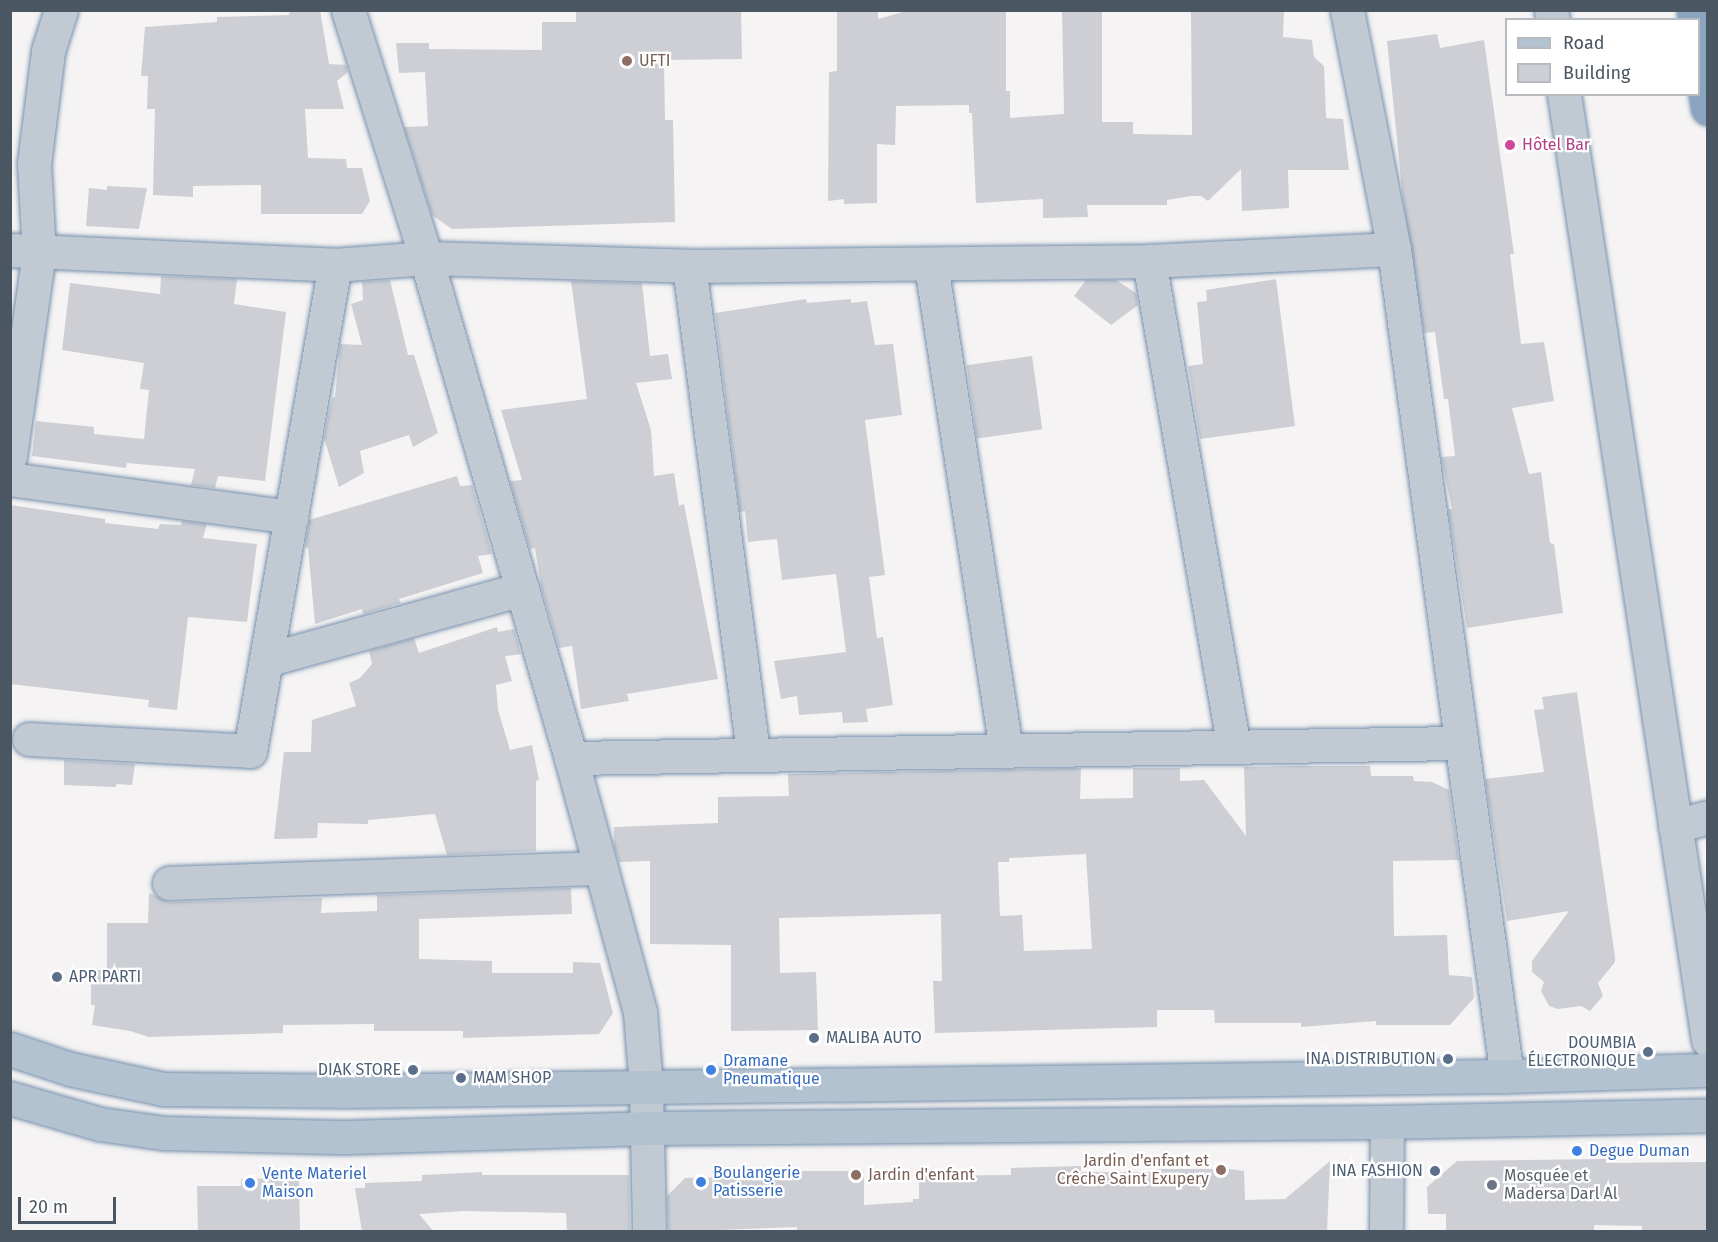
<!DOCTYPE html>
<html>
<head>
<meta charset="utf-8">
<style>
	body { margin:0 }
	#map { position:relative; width:1718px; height:1242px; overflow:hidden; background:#f5f3f3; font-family:"Fira Sans",sans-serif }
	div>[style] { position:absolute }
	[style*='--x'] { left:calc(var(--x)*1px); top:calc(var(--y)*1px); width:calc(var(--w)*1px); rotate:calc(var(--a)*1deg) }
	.building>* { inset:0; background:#cdcfd5; transform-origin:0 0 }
	.roads { filter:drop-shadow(0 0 2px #7690ad) drop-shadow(0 0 2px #7690ad) }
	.minor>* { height:33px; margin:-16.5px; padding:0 16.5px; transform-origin:16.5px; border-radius:16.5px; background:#c1cad2 }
	.major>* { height:33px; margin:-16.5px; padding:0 16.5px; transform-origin:16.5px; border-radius:16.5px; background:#b3c2d1 }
	.highway>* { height:33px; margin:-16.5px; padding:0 16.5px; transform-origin:16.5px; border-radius:16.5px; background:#8ba5c1 }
	.dots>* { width:16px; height:16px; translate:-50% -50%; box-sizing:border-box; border:3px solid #fff; border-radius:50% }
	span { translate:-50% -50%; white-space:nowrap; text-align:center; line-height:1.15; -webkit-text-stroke:4.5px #fff; paint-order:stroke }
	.education-label { font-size:16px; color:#785e54 }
	.left { translate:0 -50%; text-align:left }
	.right { translate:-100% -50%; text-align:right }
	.hotel-label { font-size:16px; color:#b23c85 }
	.service-label { font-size:16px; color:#4e5e75 }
	.shop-label { font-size:16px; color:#366cbe }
	.worship-label { font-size:16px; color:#5b616d }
	.frame { position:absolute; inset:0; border:12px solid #4a5661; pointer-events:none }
	.legend { position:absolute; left:1505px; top:18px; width:195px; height:78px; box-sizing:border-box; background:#fff; border:2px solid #b7bbc0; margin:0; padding:8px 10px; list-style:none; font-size:18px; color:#4a5661 }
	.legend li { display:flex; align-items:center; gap:12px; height:30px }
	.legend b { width:30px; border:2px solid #b7bbc0 }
	.scale { position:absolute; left:18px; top:1197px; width:98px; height:27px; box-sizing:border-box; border:3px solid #4a5661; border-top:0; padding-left:8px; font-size:18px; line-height:21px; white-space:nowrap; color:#4a5661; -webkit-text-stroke:4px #fff; paint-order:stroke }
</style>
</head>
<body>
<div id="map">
	<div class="building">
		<i style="clip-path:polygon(290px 10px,320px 10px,329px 64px,346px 65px,348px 72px,337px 81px,344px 109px,305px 109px,308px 158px,346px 159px,347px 168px,362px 168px,370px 201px,362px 214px,261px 214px,261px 185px,193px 186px,193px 197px,153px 195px,155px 109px,147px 109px,148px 76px,141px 76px,145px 27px,217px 22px,217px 17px,289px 15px)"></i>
		<i style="clip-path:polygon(576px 10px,741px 10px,742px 59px,664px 60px,665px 120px,673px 120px,675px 222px,452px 229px,432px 215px,404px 127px,428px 126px,425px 72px,399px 73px,396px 43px,429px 43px,429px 49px,542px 50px,542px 22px,576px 22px)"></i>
		<i style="clip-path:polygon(837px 10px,878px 10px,878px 19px,910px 10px,1006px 10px,1006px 91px,1010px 91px,1010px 118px,1064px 114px,1062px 10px,1102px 10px,1102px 122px,1133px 122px,1133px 134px,1192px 135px,1191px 10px,1284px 10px,1283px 37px,1312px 40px,1314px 57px,1324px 66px,1326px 118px,1343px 119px,1349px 170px,1288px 170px,1289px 208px,1242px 211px,1241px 169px,1208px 201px,1201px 196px,1191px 196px,1167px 200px,1167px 205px,1087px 205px,1088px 217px,1043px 218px,1043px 199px,976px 203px,972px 113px,969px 113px,969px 105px,896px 106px,895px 145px,877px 144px,877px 203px,844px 204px,844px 199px,828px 201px,829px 72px,837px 71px)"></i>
		<i style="clip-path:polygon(1437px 34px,1440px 48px,1484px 40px,1514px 254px,1510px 254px,1521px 344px,1544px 342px,1554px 401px,1512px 408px,1529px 474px,1541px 472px,1550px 543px,1554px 544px,1563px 613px,1467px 628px,1448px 509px,1452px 509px,1441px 457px,1455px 456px,1448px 399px,1444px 399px,1435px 332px,1424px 333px,1403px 199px,1387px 41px)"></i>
		<i style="clip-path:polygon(107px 186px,147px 188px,139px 229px,86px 226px,89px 188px,107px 190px)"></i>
		<i style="clip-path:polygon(161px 276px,237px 279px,234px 304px,286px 312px,265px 481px,218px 476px,215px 488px,191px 485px,195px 469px,127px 463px,126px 468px,32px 456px,36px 421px,94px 427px,94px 434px,144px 439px,149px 390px,140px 389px,144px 363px,62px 350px,70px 283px,160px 294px)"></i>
		<i style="clip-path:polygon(1276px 279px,1295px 426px,1200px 439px,1188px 366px,1203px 364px,1197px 302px,1207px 301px,1206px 290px)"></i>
		<i style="clip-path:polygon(390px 280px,408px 355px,414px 355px,438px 433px,413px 447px,409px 435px,360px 451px,364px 473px,339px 487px,324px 438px,332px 398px,335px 397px,340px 344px,362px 345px,351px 304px,363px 300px,362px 282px)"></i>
		<i style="clip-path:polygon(1086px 280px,1116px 280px,1136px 293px,1138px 305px,1111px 325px,1074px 296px)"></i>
		<i style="clip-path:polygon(571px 281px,642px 283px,650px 356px,668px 354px,672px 379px,636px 383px,651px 430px,654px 476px,674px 473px,679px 506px,684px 504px,718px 679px,627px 694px,629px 701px,581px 709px,572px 646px,559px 648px,541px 586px,535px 548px,530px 549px,510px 481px,522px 480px,501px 410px,587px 399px)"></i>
		<i style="clip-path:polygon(806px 299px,807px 303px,851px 299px,851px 303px,867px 301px,875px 345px,893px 344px,902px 415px,865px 420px,885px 575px,869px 577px,877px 638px,883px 637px,893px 705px,866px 709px,868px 722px,843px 723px,842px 712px,799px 715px,797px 696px,781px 699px,774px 661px,846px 652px,836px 574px,782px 580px,777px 539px,748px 542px,745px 511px,740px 512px,715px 313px)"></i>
		<i style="left:1032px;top:356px;width:74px;height:66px;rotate:82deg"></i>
		<i style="clip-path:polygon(457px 476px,460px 486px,472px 485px,492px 554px,478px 556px,483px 573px,399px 599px,401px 603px,363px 614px,362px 609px,315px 624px,308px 547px,305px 548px,309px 520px)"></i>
		<i style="clip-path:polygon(10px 505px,105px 519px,105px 523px,158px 529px,160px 524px,181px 525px,182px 521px,207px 524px,203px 538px,257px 544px,247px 622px,188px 617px,177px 710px,148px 707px,149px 700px,10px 684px)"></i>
		<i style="clip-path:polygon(497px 627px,498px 632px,514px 629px,521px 654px,505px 656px,512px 681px,496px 685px,498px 710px,510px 750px,532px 745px,539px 780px,536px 781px,536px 851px,447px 855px,435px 814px,368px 820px,368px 824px,318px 823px,317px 838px,274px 839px,284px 752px,311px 752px,312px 720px,356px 706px,349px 683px,360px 678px,372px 664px,369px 651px,414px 638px,419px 653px)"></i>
		<i style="clip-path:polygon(1577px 692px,1615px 957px,1615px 962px,1598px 983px,1603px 996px,1590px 1011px,1581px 1006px,1558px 1009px,1549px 1006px,1541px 991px,1544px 982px,1532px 972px,1532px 961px,1569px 911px,1507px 921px,1485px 779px,1544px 772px,1534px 710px,1544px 709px,1542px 697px)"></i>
		<i style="clip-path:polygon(64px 760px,135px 764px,132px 785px,117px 784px,115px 787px,64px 785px)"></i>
		<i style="clip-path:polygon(evenodd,1298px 766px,1370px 766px,1371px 776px,1413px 776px,1414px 781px,1432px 782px,1449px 790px,1459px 860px,1393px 861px,1394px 936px,1447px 935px,1449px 975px,1472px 977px,1474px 998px,1450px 1025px,1376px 1025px,1376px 1021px,1301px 1027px,1301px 1023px,1215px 1023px,1214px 1010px,1157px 1010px,1157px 1027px,935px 1033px,933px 981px,942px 981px,941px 914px,779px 918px,780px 973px,816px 972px,818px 1030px,731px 1031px,731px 945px,650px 944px,650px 861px,619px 862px,614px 846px,614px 827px,718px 823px,718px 797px,789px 796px,788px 774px,1081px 768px,1080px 799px,1133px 798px,1133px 768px,1180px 768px,1180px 781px,1204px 780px,1246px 836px,1244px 767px,1298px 766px,1086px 854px,1092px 949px,1024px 951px,1022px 915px,1000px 916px,998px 862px,1009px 862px,1009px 858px,1086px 854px)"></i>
		<i style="clip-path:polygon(571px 888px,572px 914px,419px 919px,419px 959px,492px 961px,492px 973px,573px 973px,573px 962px,600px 963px,613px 1013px,599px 1034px,463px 1038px,463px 1031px,374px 1031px,374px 1024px,283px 1025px,283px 1033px,149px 1037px,130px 1031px,92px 1025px,95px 1005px,91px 1005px,91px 970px,107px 970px,107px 923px,148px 923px,149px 893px,170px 902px,322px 898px,321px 913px,377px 911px,377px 895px)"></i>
		<i style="clip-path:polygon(1606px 1159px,1606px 1163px,1707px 1162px,1707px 1232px,1642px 1232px,1642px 1226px,1594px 1225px,1594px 1232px,1446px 1232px,1446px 1214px,1428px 1214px,1427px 1187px,1457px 1161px)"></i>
		<i style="clip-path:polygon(1330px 1161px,1327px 1232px,797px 1232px,797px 1227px,668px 1232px,667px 1196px,685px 1178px,790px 1176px,790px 1171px,864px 1171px,864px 1205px,913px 1202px,913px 1199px,919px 1199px,919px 1176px,1011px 1175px,1011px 1168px,1081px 1166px,1081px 1172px,1157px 1172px,1157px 1169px,1230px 1169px,1244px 1171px,1245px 1200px,1285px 1199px)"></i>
		<i style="clip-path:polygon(482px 1172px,482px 1175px,629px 1175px,630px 1232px,567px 1232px,566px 1213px,464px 1211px,419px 1214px,434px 1232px,362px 1232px,355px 1188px,365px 1188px,365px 1183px,422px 1181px,422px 1175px)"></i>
		<i style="clip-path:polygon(299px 1178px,300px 1232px,198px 1232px,197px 1186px,241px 1186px,241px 1179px)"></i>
	</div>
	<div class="roads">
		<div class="minor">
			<i style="--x:348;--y:10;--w:260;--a:72.5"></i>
			<i style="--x:426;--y:258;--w:521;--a:73.83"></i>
			<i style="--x:571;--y:758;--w:263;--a:74.8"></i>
			<i style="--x:640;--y:1012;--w:75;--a:85.4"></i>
			<i style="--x:646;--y:1087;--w:145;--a:88.8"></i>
			<i style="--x:1347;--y:10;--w:244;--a:78.9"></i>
			<i style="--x:1394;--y:249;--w:835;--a:82.22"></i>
			<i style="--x:1551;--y:10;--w:10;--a:79"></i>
			<i style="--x:1564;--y:94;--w:957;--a:81.34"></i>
			<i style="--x:10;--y:250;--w:325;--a:2.6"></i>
			<i style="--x:335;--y:265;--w:91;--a:-4.4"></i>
			<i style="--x:426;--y:258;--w:263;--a:1.7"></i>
			<i style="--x:689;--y:266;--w:460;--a:-0.6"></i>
			<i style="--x:1149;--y:261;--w:245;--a:-2.8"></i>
			<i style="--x:1149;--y:261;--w:493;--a:80.1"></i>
			<i style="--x:931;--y:265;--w:492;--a:81.2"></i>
			<i style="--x:689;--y:266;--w:492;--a:82.5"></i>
			<i style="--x:10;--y:456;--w:205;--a:-81.9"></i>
			<i style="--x:39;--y:253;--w:89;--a:-93.2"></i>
			<i style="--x:34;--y:164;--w:114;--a:-82.9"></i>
			<i style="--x:48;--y:51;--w:43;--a:-72.4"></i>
			<i style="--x:10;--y:479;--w:284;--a:7.7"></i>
			<i style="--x:266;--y:660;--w:266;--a:-15.5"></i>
			<i style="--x:29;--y:739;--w:221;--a:3.1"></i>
			<i style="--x:250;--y:751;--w:493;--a:-80.1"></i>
			<i style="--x:571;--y:758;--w:890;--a:-0.97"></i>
			<i style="--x:1675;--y:826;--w:34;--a:-15"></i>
			<i style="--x:169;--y:883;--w:431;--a:-2"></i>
			<i style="--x:1386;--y:1232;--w:110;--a:-89.5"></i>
		</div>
		<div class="major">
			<i style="--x:10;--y:1049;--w:63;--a:18.4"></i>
			<i style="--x:70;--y:1069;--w:95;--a:12.1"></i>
			<i style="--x:163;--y:1089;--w:178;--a:0.6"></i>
			<i style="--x:341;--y:1091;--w:1166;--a:-0.74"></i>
			<i style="--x:1507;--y:1076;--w:201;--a:-1.7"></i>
			<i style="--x:10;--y:1098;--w:94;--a:16.1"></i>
			<i style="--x:100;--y:1124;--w:65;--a:8"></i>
			<i style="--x:164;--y:1133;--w:183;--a:1.3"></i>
			<i style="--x:347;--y:1137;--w:299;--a:-1.7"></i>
			<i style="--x:646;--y:1128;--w:741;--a:-0.46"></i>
			<i style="--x:1387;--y:1122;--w:321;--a:-1.2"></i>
		</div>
		<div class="highway">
			<i style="--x:1694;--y:10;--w:10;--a:84"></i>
			<i style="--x:1698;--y:45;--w:64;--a:81"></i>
		</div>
	</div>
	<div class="dots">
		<i style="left:627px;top:61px;background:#8d6e63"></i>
		<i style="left:1510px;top:145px;background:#d1479c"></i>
		<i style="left:57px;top:977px;background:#5c6f8a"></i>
		<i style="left:814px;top:1038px;background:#5c6f8a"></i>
		<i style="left:1648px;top:1052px;background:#5c6f8a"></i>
		<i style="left:1448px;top:1059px;background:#5c6f8a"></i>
		<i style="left:413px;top:1070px;background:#5c6f8a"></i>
		<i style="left:711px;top:1070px;background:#3f7fe0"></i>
		<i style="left:461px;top:1078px;background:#5c6f8a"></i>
		<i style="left:1577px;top:1151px;background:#3f7fe0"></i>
		<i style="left:1221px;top:1170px;background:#8d6e63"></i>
		<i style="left:1435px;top:1171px;background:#5c6f8a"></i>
		<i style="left:856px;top:1175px;background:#8d6e63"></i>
		<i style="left:701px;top:1182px;background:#3f7fe0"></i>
		<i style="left:250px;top:1183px;background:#3f7fe0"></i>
		<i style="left:1492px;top:1185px;background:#6b7280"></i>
	</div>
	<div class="education-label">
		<span class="left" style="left:639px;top:61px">UFTI</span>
		<span class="right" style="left:1209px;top:1170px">Jardin d'enfant et<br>Crêche Saint Exupery</span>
		<span class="left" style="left:868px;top:1175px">Jardin d'enfant</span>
	</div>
	<div class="hotel-label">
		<span class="left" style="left:1522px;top:145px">Hôtel Bar</span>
	</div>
	<div class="service-label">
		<span class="left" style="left:69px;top:977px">APR PARTI</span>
		<span class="left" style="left:826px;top:1038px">MALIBA AUTO</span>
		<span class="right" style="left:1636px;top:1052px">DOUMBIA<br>ÉLECTRONIQUE</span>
		<span class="right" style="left:1436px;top:1059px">INA DISTRIBUTION</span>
		<span class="right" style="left:401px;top:1070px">DIAK STORE</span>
		<span class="left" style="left:473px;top:1078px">MAM SHOP</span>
		<span class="right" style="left:1423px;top:1171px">INA FASHION</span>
	</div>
	<div class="shop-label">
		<span class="left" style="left:723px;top:1070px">Dramane<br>Pneumatique</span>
		<span class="left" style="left:1589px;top:1151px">Degue Duman</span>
		<span class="left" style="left:713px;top:1182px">Boulangerie<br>Patisserie</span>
		<span class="left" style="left:262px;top:1183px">Vente Materiel<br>Maison</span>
	</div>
	<div class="worship-label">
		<span class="left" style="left:1504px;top:1185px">Mosquée et<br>Madersa Darl Al</span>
	</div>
	<div class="frame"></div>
	<ul class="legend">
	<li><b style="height:8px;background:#b3c2d1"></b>Road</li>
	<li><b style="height:16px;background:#cdcfd5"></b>Building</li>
	</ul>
	<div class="scale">20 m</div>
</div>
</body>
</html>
